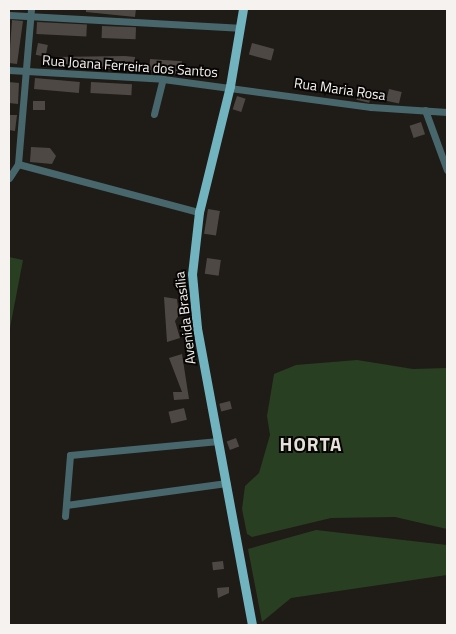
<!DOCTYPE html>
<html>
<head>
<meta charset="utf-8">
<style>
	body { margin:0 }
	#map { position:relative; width:456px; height:634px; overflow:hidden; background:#1f1b17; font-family:"Titillium Web",sans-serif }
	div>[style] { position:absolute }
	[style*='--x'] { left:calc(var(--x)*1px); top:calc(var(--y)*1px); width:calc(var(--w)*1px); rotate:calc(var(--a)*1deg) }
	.green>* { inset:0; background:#293f22 }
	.building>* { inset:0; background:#4e4845; transform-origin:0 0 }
	.minor>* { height:7px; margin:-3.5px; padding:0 3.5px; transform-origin:3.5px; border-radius:3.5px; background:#48676d }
	.major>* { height:9px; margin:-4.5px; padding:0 4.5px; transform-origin:4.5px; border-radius:4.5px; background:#72b3c0 }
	span { translate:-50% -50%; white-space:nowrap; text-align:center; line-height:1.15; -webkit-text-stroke:4px #080605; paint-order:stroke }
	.street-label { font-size:14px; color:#f5f2f0 }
	.district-label { font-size:19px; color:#e6e0db; font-weight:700; letter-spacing:1px }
	.frame { position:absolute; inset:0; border:10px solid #f5f2f0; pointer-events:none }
</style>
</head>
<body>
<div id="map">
	<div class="green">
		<i style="clip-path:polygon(9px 257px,23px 260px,10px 328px,9px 328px)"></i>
		<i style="clip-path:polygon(357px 360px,413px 369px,447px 368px,447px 529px,395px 517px,331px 518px,252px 537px,247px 534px,242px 509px,245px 486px,259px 473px,270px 435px,267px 416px,274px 374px,296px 365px)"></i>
		<i style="clip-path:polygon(316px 530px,447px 545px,447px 575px,291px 598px,262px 622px,248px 549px)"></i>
	</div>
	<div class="building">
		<i style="clip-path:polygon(86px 9px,136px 9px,135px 17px,86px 12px)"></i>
		<i style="clip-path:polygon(12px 20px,23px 21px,17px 64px,9px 63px)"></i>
		<i style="left:37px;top:22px;width:50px;height:12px;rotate:3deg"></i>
		<i style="left:102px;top:26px;width:34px;height:12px;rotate:2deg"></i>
		<i style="left:38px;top:43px;width:10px;height:12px;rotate:11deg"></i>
		<i style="left:252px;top:43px;width:23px;height:12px;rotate:15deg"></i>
		<i style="clip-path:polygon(125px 56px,135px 57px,134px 70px,53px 67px,54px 57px)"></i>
		<i style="left:150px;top:59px;width:32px;height:13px;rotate:4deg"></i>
		<i style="left:35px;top:78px;width:45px;height:11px;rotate:5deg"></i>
		<i style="clip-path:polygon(9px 82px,19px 83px,18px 104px,9px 103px)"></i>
		<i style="left:91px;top:82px;width:41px;height:11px;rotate:3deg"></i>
		<i style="left:359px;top:89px;width:13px;height:11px;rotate:13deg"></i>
		<i style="left:389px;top:89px;width:13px;height:12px;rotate:13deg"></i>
		<i style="left:237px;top:96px;width:9px;height:14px;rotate:18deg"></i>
		<i style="left:33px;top:101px;width:12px;height:9px"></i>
		<i style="clip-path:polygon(9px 115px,17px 115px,15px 131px,9px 130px)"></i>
		<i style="left:421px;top:122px;width:13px;height:12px;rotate:72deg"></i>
		<i style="clip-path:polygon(31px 147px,50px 148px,56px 156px,52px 164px,30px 162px)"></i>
		<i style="left:208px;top:209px;width:12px;height:25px;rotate:9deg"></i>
		<i style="left:207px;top:258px;width:14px;height:16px;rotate:8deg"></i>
		<i style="clip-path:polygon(164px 297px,177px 299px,179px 315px,175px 321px,180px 338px,167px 342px)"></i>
		<i style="clip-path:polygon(182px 354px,189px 399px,174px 400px,173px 392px,182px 392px,169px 358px)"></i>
		<i style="left:230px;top:401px;width:8px;height:11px;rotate:76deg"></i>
		<i style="left:184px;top:408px;width:12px;height:16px;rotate:76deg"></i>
		<i style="left:236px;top:438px;width:9px;height:10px;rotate:69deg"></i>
		<i style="left:223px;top:561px;width:8px;height:11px;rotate:83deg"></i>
		<i style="clip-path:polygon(229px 587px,229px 593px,218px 598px,217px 588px)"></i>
	</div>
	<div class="minor">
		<i style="--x:9;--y:15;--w:230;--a:3.2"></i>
		<i style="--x:9;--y:70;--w:154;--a:3.3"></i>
		<i style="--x:163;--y:79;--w:210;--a:7.7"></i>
		<i style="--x:371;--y:107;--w:76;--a:3.8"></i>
		<i style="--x:425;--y:110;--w:64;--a:69.9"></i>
		<i style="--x:154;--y:114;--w:36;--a:-76"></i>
		<i style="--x:18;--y:164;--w:187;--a:14.9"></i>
		<i style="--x:9;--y:178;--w:17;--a:-57"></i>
		<i style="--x:18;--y:164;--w:156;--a:-85.2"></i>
		<i style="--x:66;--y:505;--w:162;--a:-7.8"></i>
		<i style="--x:65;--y:516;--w:61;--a:-85.3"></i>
		<i style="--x:70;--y:455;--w:149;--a:-5.4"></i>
	</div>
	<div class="major">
		<i style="--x:243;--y:9;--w:78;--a:99.6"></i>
		<i style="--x:230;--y:86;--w:130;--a:103.8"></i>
		<i style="--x:199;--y:212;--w:62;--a:96.4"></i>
		<i style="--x:192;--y:274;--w:54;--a:84.7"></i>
		<i style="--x:197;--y:328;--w:302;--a:79.5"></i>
	</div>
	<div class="street-label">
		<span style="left:130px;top:66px;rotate:4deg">Rua Joana Ferreira dos Santos</span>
		<span style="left:340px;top:89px;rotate:8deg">Rua Maria Rosa</span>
		<span style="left:185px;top:318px;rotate:-97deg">Avenida Brasília</span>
	</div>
	<div class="district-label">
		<span style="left:311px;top:444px">HORTA</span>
	</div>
	<div class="frame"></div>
</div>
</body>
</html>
